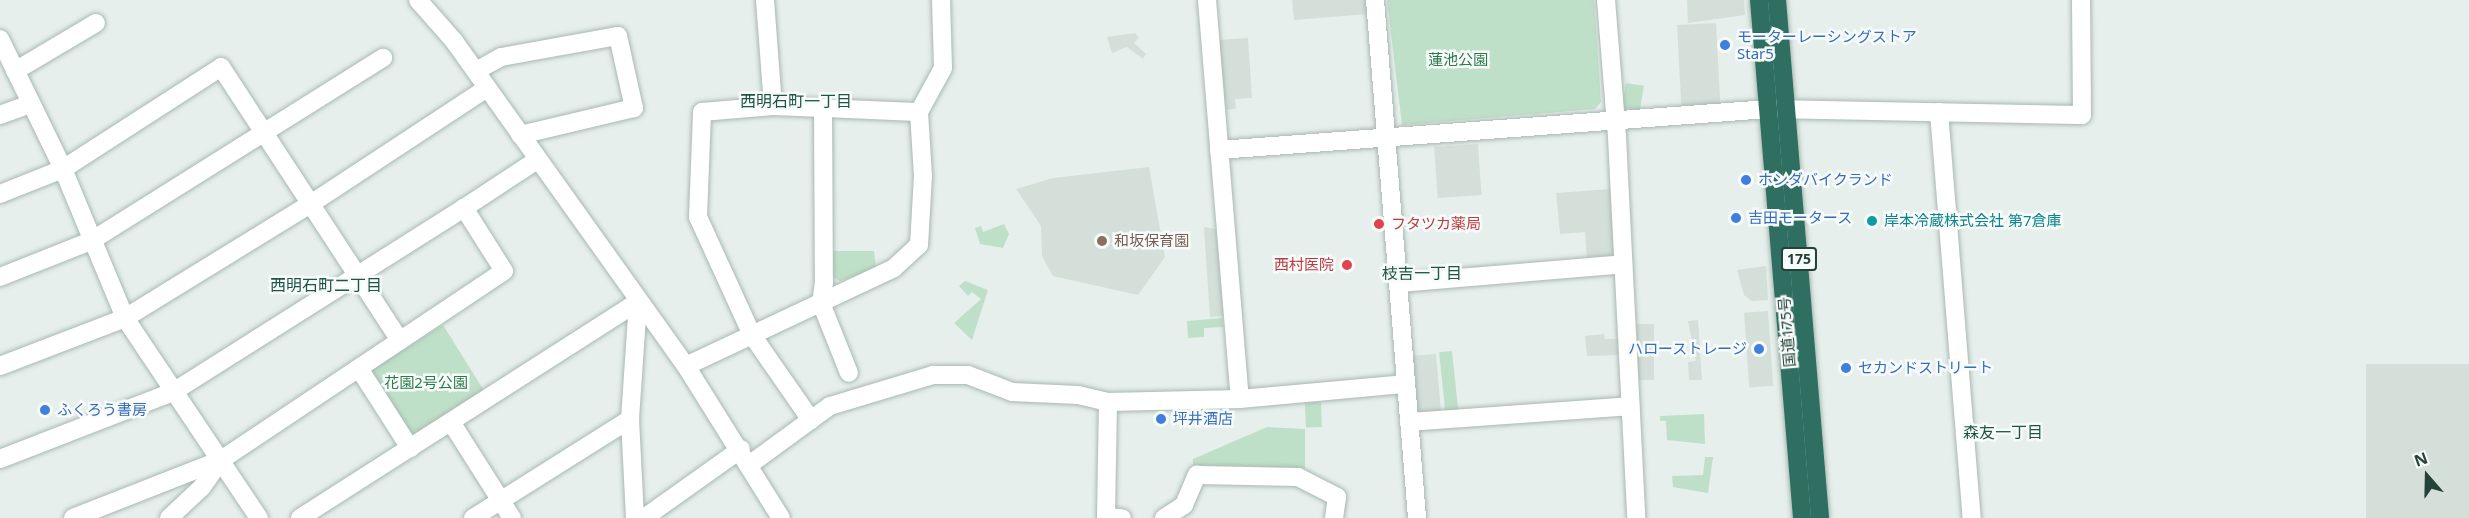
<!DOCTYPE html>
<html>
<head>
<meta charset="utf-8">
<style>
	body { margin:0 }
	#map { position:relative; width:2469px; height:518px; overflow:hidden; background:#e6efeb; font-family:"Noto Sans","Noto Sans JP",sans-serif }
	div>[style] { position:absolute }
	[style*='--x'] { left:calc(var(--x)*1px); top:calc(var(--y)*1px); width:calc(var(--w)*1px); rotate:calc(var(--a)*1deg) }
	.built>* { inset:0; background:#d4dfda; transform-origin:0 0 }
	.green>* { inset:0; background:#bfe0c8; transform-origin:0 0 }
	.roads { filter:drop-shadow(0 0 2px #a8b8b2) drop-shadow(0 0 2px #a8b8b2) }
	.minor>* { height:18px; margin:-9px; padding:0 9px; transform-origin:9px; border-radius:9px; background:#fff }
	.highway>* { height:18px; margin:-9px; padding:0 9px; transform-origin:9px; border-radius:9px; background:#2f6f62 }
	.dots>* { width:16px; height:16px; translate:-50% -50%; box-sizing:border-box; border:3px solid #f7fbf9; border-radius:50% }
	span { translate:-50% -50%; white-space:nowrap; text-align:center; line-height:1.15; -webkit-text-stroke:5px #f7fbf9; paint-order:stroke }
	.shield-label span { padding:2px 4px; background:#f7fbf9; border:2px solid; border-radius:4px; -webkit-text-stroke-width:0 }
	.shield-label { font-size:14px; color:#24423a; font-weight:700 }
	.shop-label { font-size:15px; color:#366cbe }
	.left { translate:0 -50%; text-align:left }
	.right { translate:-100% -50%; text-align:right }
	.park-label { font-size:15px; color:#2d7a4b }
	.culture-label { font-size:15px; color:#0d838f }
	.health-label { font-size:15px; color:#be3a42 }
	.education-label { font-size:15px; color:#785e54 }
	.street-label { font-size:15px; color:#24423a }
	.neighbourhood-label { font-size:16px; color:#1f5548 }
	.north { position:absolute; left:2397px; top:446px; width:60px; height:60px; -webkit-text-stroke:4px #f7fbf9; paint-order:stroke; rotate:340deg; font-size:16px; font-weight:700; line-height:24px; text-align:center; color:#24423a }
	.north::after { content:''; display:block; margin:auto; width:21px; height:27px; background:#24423a; clip-path:polygon(50% 0,100% 100%,50% 72%,0 100%) }
</style>
</head>
<body>
<div id="map">
	<div class="built">
		<i style="clip-path:polygon(1292px 0,1367px 0,1368px 14px,1294px 20px)"></i>
		<i style="clip-path:polygon(1687px 0,1744px 0,1745px 15px,1688px 23px)"></i>
		<i style="left:1716px;top:23px;width:83px;height:39px;rotate:87deg"></i>
		<i style="clip-path:polygon(1135px 33px,1139px 38px,1134px 43px,1146px 54px,1143px 59px,1127px 47px,1112px 53px,1107px 37px)"></i>
		<i style="clip-path:polygon(1248px 38px,1252px 98px,1235px 99px,1236px 109px,1222px 110px,1217px 40px)"></i>
		<i style="left:1478px;top:144px;width:51px;height:44px;rotate:86deg"></i>
		<i style="clip-path:polygon(1149px 167px,1165px 257px,1138px 295px,1053px 276px,1042px 256px,1041px 226px,1016px 189px,1053px 178px)"></i>
		<i style="clip-path:polygon(1610px 189px,1615px 250px,1610px 256px,1587px 258px,1585px 232px,1560px 234px,1556px 193px)"></i>
		<i style="clip-path:polygon(1204px 227px,1216px 229px,1224px 316px,1210px 317px)"></i>
		<i style="clip-path:polygon(1766px 266px,1768px 300px,1752px 301px,1744px 295px,1737px 270px)"></i>
		<i style="left:1768px;top:311px;width:75px;height:24px;rotate:86deg"></i>
		<i style="clip-path:polygon(1698px 320px,1702px 380px,1689px 380px,1688px 362px,1696px 361px,1688px 321px)"></i>
		<i style="left:1637px;top:324px;width:17px;height:56px"></i>
		<i style="clip-path:polygon(1604px 334px,1605px 339px,1621px 339px,1621px 355px,1587px 356px,1585px 336px)"></i>
		<i style="clip-path:polygon(1436px 354px,1441px 412px,1424px 413px,1414px 408px,1410px 356px)"></i>
		<i style="left:2469px;top:364px;width:154px;height:103px;rotate:90deg"></i>
	</div>
	<div class="green">
		<i style="clip-path:polygon(1387px 0,1594px 0,1601px 102px,1595px 109px,1402px 125px)"></i>
		<i style="left:1626px;top:83px;width:18px;height:25px;rotate:9deg"></i>
		<i style="clip-path:polygon(1004px 224px,1009px 234px,1003px 248px,980px 244px,975px 228px,981px 226px,983px 232px)"></i>
		<i style="clip-path:polygon(831px 251px,874px 251px,876px 268px,840px 281px,830px 275px)"></i>
		<i style="clip-path:polygon(965px 281px,988px 290px,972px 340px,954px 323px,981px 299px,972px 292px,968px 296px,959px 286px)"></i>
		<i style="clip-path:polygon(1222px 318px,1223px 327px,1204px 328px,1204px 337px,1188px 338px,1187px 321px)"></i>
		<i style="left:443px;top:325px;width:79px;height:87px;rotate:58deg"></i>
		<i style="left:1452px;top:351px;width:61px;height:13px;rotate:84deg"></i>
		<i style="left:1321px;top:402px;width:25px;height:16px;rotate:88deg"></i>
		<i style="clip-path:polygon(1704px 414px,1705px 444px,1667px 440px,1666px 421px,1660px 421px,1660px 416px)"></i>
		<i style="clip-path:polygon(1267px 427px,1305px 429px,1305px 468px,1193px 465px,1193px 459px)"></i>
		<i style="clip-path:polygon(1705px 457px,1713px 457px,1708px 493px,1673px 487px,1672px 476px,1703px 475px)"></i>
	</div>
	<div class="roads">
		<div class="minor">
			<i style="--x:418;--y:0;--w:55;--a:48.7"></i>
			<i style="--x:454;--y:41;--w:399;--a:54.5"></i>
			<i style="--x:686;--y:366;--w:179;--a:58"></i>
			<i style="--x:765;--y:0;--w:106;--a:85.7"></i>
			<i style="--x:1207;--y:0;--w:400;--a:85.3"></i>
			<i style="--x:1375;--y:0;--w:520;--a:85.36"></i>
			<i style="--x:1606;--y:0;--w:137;--a:85.4"></i>
			<i style="--x:1617;--y:137;--w:381;--a:87.1"></i>
			<i style="--x:0;--y:39;--w:144;--a:64.1"></i>
			<i style="--x:63;--y:169;--w:161;--a:67.4"></i>
			<i style="--x:125;--y:318;--w:241;--a:56.2"></i>
			<i style="--x:15;--y:71;--w:94;--a:-30.7"></i>
			<i style="--x:476;--y:71;--w:29;--a:-29"></i>
			<i style="--x:501;--y:57;--w:119;--a:-10.2"></i>
			<i style="--x:618;--y:36;--w:74;--a:77.5"></i>
			<i style="--x:634;--y:108;--w:117;--a:166.7"></i>
			<i style="--x:823;--y:108;--w:96;--a:2.4"></i>
			<i style="--x:1939;--y:112;--w:407;--a:85.4"></i>
			<i style="--x:0;--y:115;--w:32;--a:-20"></i>
			<i style="--x:1219;--y:150;--w:551;--a:-4.27"></i>
			<i style="--x:1768;--y:109;--w:314;--a:1.1"></i>
			<i style="--x:2082;--y:115;--w:115;--a:-90.5"></i>
			<i style="--x:0;--y:194;--w:68;--a:-21.6"></i>
			<i style="--x:63;--y:169;--w:188;--a:-32.8"></i>
			<i style="--x:221;--y:67;--w:327;--a:56.8"></i>
			<i style="--x:0;--y:277;--w:98;--a:-21.6"></i>
			<i style="--x:91;--y:241;--w:345;--a:-32.1"></i>
			<i style="--x:1399;--y:283;--w:225;--a:-4.8"></i>
			<i style="--x:0;--y:366;--w:134;--a:-21"></i>
			<i style="--x:125;--y:318;--w:220;--a:-31.6"></i>
			<i style="--x:312;--y:203;--w:209;--a:-33.3"></i>
			<i style="--x:686;--y:366;--w:230;--a:-25.2"></i>
			<i style="--x:894;--y:268;--w:34;--a:-43"></i>
			<i style="--x:919;--y:245;--w:69;--a:-86.7"></i>
			<i style="--x:923;--y:176;--w:64;--a:-93.6"></i>
			<i style="--x:919;--y:112;--w:50;--a:-61.4"></i>
			<i style="--x:943;--y:68;--w:68;--a:-91.7"></i>
			<i style="--x:360;--y:370;--w:93;--a:57.3"></i>
			<i style="--x:1108;--y:402;--w:115;--a:91"></i>
			<i style="--x:1106;--y:517;--w:16;--a:4"></i>
			<i style="--x:811;--y:420;--w:103;--a:-124.8"></i>
			<i style="--x:752;--y:335;--w:130;--a:-114.6"></i>
			<i style="--x:698;--y:217;--w:105;--a:-87.8"></i>
			<i style="--x:702;--y:112;--w:71;--a:-4.8"></i>
			<i style="--x:773;--y:106;--w:50;--a:2.3"></i>
			<i style="--x:823;--y:108;--w:174;--a:89.7"></i>
			<i style="--x:824;--y:282;--w:21;--a:98"></i>
			<i style="--x:821;--y:303;--w:75;--a:68.2"></i>
			<i style="--x:451;--y:422;--w:114;--a:57.6"></i>
			<i style="--x:1409;--y:422;--w:222;--a:-4.1"></i>
			<i style="--x:0;--y:459;--w:186;--a:-21.2"></i>
			<i style="--x:173;--y:392;--w:344;--a:-32.3"></i>
			<i style="--x:749;--y:465;--w:100;--a:-36.1"></i>
			<i style="--x:830;--y:406;--w:108;--a:-16.8"></i>
			<i style="--x:933;--y:375;--w:35;--a:0"></i>
			<i style="--x:968;--y:375;--w:47;--a:21.1"></i>
			<i style="--x:1012;--y:392;--w:66;--a:2.6"></i>
			<i style="--x:1078;--y:395;--w:31;--a:13"></i>
			<i style="--x:1108;--y:402;--w:132;--a:-1.3"></i>
			<i style="--x:1240;--y:399;--w:167;--a:-5.2"></i>
			<i style="--x:73;--y:518;--w:159;--a:-21.4"></i>
			<i style="--x:221;--y:460;--w:340;--a:-33.7"></i>
			<i style="--x:504;--y:271;--w:75;--a:-122.4"></i>
			<i style="--x:464;--y:208;--w:87;--a:-33.3"></i>
			<i style="--x:169;--y:518;--w:45;--a:-43.2"></i>
			<i style="--x:202;--y:487;--w:33;--a:-55"></i>
			<i style="--x:300;--y:518;--w:401;--a:-32.6"></i>
			<i style="--x:473;--y:518;--w:186;--a:-32.2"></i>
			<i style="--x:635;--y:518;--w:99;--a:-92.9"></i>
			<i style="--x:630;--y:419;--w:117;--a:-86.1"></i>
			<i style="--x:644;--y:518;--w:119;--a:-35.4"></i>
			<i style="--x:1164;--y:518;--w:24;--a:-33"></i>
			<i style="--x:1184;--y:505;--w:33;--a:-67"></i>
			<i style="--x:1197;--y:475;--w:101;--a:1.1"></i>
			<i style="--x:1298;--y:477;--w:44;--a:27.1"></i>
			<i style="--x:1337;--y:497;--w:21;--a:98"></i>
		</div>
		<div class="highway">
			<i style="--x:1759;--y:0;--w:520;--a:85.25"></i>
			<i style="--x:1777;--y:0;--w:520;--a:85.25"></i>
		</div>
	</div>
	<div class="dots">
		<i style="left:1725px;top:45px;background:#3f7fe0"></i>
		<i style="left:1746px;top:180px;background:#3f7fe0"></i>
		<i style="left:1736px;top:218px;background:#3f7fe0"></i>
		<i style="left:1872px;top:221px;background:#0f9aa8"></i>
		<i style="left:1379px;top:224px;background:#e0444e"></i>
		<i style="left:1102px;top:241px;background:#8d6e63"></i>
		<i style="left:1347px;top:265px;background:#e0444e"></i>
		<i style="left:1759px;top:349px;background:#3f7fe0"></i>
		<i style="left:1846px;top:368px;background:#3f7fe0"></i>
		<i style="left:45px;top:410px;background:#3f7fe0"></i>
		<i style="left:1161px;top:419px;background:#3f7fe0"></i>
	</div>
	<div class="shield-label">
		<span style="left:1799px;top:259px">175</span>
	</div>
	<div class="shop-label">
		<span class="left" style="left:1737px;top:45px">モーターレーシングストア<br>Star5</span>
		<span class="left" style="left:1758px;top:180px">ホンダバイクランド</span>
		<span class="left" style="left:1748px;top:218px">吉田モータース</span>
		<span class="right" style="left:1747px;top:349px">ハローストレージ</span>
		<span class="left" style="left:1858px;top:368px">セカンドストリート</span>
		<span class="left" style="left:57px;top:410px">ふくろう書房</span>
		<span class="left" style="left:1173px;top:419px">坪井酒店</span>
	</div>
	<div class="park-label">
		<span style="left:1458px;top:60px">蓮池公園</span>
		<span style="left:426px;top:383px">花園2号公園</span>
	</div>
	<div class="culture-label">
		<span class="left" style="left:1884px;top:221px">岸本冷蔵株式会社 第7倉庫</span>
	</div>
	<div class="health-label">
		<span class="left" style="left:1391px;top:224px">フタツカ薬局</span>
		<span class="right" style="left:1334px;top:265px">西村医院</span>
	</div>
	<div class="education-label">
		<span class="left" style="left:1114px;top:241px">和坂保育園</span>
	</div>
	<div class="street-label">
		<span style="left:1787px;top:332px;rotate:-95deg">国道175号</span>
	</div>
	<div class="neighbourhood-label">
		<span style="left:796px;top:101px">西明石町一丁目</span>
		<span style="left:1422px;top:273px">枝吉一丁目</span>
		<span style="left:326px;top:285px">西明石町二丁目</span>
		<span style="left:2003px;top:432px">森友一丁目</span>
	</div>
	<div class="north">N</div>
</div>
</body>
</html>
